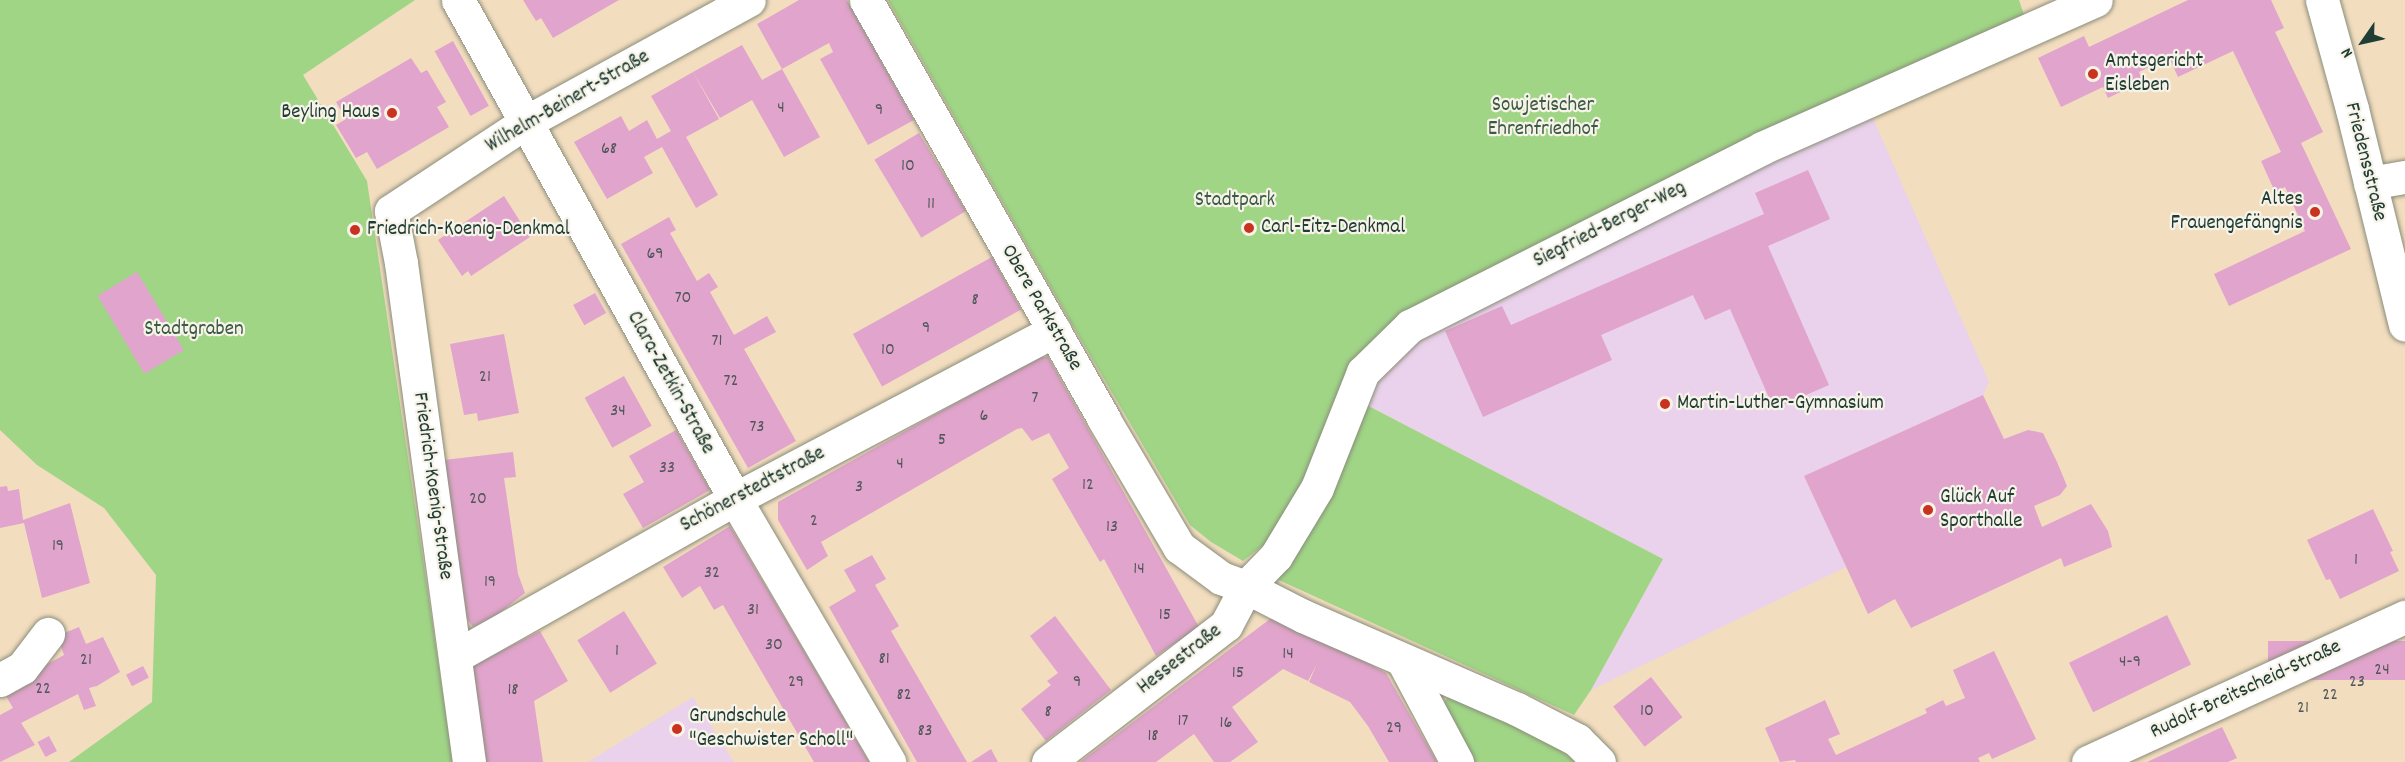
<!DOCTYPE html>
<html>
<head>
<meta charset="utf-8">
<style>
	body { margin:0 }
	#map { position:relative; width:2405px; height:762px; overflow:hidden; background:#f3ddbf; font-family:Dekko,sans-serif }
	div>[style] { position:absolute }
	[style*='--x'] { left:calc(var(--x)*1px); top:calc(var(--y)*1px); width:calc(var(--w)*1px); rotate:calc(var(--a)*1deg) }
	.built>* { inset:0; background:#ead1ec }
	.green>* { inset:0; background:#a0d586 }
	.building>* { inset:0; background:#e1a4cc; transform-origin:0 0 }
	.roads { filter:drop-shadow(0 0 2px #898d7a) drop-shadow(0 0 2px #898d7a) }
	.minor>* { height:33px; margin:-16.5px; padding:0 16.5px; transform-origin:16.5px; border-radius:16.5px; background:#fff }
	.major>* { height:33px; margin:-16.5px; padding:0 16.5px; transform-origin:16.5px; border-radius:16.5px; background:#fff }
	.dots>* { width:16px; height:16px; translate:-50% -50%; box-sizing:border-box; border:3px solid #f7f3e8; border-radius:50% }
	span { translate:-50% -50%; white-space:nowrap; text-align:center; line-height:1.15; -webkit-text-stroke:4.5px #f7f3e8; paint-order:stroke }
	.number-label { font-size:18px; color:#50575a }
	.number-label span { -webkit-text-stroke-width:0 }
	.poi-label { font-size:21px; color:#1f3d34 }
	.left { translate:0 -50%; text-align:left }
	.right { translate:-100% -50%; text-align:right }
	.street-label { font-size:21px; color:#1f3d34 }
	.park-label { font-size:21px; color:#395b44 }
	.north { position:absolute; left:2333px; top:12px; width:60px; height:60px; -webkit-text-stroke:4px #f7f3e8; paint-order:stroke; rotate:236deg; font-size:16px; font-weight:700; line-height:24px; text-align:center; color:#1f3d34 }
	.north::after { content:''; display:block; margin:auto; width:21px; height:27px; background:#1f3d34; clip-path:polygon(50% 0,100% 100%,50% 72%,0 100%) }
</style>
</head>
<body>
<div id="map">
	<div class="built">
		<i style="clip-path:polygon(1868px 107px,1989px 382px,1983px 395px,1804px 476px,1846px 567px,1591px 690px,1663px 559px,1353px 398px,1404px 339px)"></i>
		<i style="clip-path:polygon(693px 697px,734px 762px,588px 762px)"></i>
	</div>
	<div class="green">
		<i style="clip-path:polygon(0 0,415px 0,303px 75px,367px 181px,453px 762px,69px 762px,152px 702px,156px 575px,104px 508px,37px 465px,0 430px)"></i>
		<i style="clip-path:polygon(888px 0,2019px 0,2026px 21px,1408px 322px,1266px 543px,1243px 561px,1211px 542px,1190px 525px,1070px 321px)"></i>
		<i style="clip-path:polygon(1353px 398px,1663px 559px,1591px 690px,1574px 715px,1261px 572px)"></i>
		<i style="clip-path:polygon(1453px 692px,1542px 736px,1576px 762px,1467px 762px,1438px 709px)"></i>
	</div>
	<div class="building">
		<i style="clip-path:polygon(523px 0,619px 0,553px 38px,541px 18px,536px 21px)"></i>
		<i style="clip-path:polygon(799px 0,847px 0,914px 120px,868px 145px,820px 59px,833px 52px,829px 43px,782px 69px,757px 24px)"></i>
		<i style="clip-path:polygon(2188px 0,2271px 0,2284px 28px,2275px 32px,2323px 132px,2301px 143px,2351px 249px,2229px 306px,2214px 274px,2305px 231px,2285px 187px,2275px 192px,2261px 161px,2281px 152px,2233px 51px,2178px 77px,2169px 57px,2139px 72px,2143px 81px,2108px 98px,2103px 87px,2061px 107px,2038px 58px,2084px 36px,2089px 47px)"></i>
		<i style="left:453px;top:41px;width:74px;height:21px;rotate:61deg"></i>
		<i style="clip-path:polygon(742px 45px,762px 80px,782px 69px,820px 137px,784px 157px,752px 100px,720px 118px,693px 72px)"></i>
		<i style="clip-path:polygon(411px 58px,421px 73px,427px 70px,446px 102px,437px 107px,449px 127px,377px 169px,367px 152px,356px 158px,336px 125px,346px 119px,336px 102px)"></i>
		<i style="clip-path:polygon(693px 72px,719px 119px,686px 137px,718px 195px,696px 208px,662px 147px,644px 157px,653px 173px,607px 199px,574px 142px,621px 116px,629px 131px,647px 120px,657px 139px,671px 131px,651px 96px)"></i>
		<i style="left:919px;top:133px;width:91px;height:52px;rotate:59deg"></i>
		<i style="clip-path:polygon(1808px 170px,1830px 219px,1768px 246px,1829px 385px,1774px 409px,1730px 309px,1705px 320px,1693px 295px,1601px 335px,1612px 360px,1483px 417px,1445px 331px,1502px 306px,1511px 325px,1764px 214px,1755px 193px)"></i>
		<i style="clip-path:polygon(504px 196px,530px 237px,471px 276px,468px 271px,462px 276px,438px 240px)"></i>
		<i style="clip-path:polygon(669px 217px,676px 230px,670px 233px,697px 281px,709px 273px,718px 287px,710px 292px,734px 335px,767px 316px,776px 332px,744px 349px,796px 441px,748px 468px,621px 244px)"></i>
		<i style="left:992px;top:257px;width:60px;height:159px;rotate:61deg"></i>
		<i style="left:137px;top:272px;width:91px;height:46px;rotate:59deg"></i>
		<i style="left:595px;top:293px;width:23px;height:25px;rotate:61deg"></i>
		<i style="clip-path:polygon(504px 334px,519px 413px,478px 421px,477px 413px,464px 415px,450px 344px)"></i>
		<i style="clip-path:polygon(1038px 357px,1048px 357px,1199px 627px,1156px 656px,1104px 559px,1100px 562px,1052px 479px,1069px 468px,1049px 433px,1032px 441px,1022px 428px,1017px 429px,821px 542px,828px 556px,807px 570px,778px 520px,778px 502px)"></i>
		<i style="left:624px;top:376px;width:57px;height:45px;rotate:61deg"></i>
		<i style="clip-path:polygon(1983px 395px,2004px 439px,2028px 430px,2043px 433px,2057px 462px,2067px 486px,2060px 495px,2034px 506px,2042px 527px,2091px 504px,2108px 531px,2112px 547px,2064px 567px,2061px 558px,1911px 628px,1895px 599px,1868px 614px,1804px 476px)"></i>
		<i style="clip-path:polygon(676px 430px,710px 490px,643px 528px,623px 494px,644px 482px,629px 456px)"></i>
		<i style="clip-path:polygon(513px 452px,516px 477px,504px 478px,518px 574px,525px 593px,497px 615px,473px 627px,464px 615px,444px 460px)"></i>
		<i style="clip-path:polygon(7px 486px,8px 491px,19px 489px,23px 520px,70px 503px,90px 583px,42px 598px,24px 523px,0 528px,0 487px)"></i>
		<i style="clip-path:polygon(2373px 509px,2393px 551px,2390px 552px,2399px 571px,2340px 599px,2330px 579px,2326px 580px,2307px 540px)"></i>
		<i style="clip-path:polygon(730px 526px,826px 688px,869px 762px,814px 762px,723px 605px,714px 610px,700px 586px,682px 598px,663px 567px)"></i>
		<i style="clip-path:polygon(872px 555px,886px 579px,875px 585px,899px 626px,891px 631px,967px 762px,917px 762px,829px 607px,856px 591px,844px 570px)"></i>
		<i style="left:624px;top:611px;width:62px;height:55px;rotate:58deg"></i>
		<i style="clip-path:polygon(1278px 613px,1386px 673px,1437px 762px,1389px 762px,1368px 726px,1350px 702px,1309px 682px,1317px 664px,1308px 681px,1283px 669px,1232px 707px,1258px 742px,1230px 762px,1214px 762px,1194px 734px,1156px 762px,1080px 762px)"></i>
		<i style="left:2167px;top:615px;width:55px;height:109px;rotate:64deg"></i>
		<i style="clip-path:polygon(1055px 616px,1111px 690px,1046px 741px,1021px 709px,1051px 685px,1047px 681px,1058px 673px,1030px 636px)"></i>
		<i style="clip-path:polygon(79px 627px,86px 644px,103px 637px,120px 672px,97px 686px,89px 688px,96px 706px,84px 710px,78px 694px,21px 723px,35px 745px,0 762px,0 715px,13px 708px,3px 691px,41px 671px,40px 668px,64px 655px,57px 636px)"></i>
		<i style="clip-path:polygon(540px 631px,568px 681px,534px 701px,543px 762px,485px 762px,471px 666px)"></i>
		<i style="left:2405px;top:641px;width:39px;height:137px;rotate:90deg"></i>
		<i style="clip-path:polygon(1994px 651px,2036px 739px,1992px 759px,1989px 753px,1978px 758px,1980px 762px,1796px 762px,1795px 760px,1780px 762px,1765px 728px,1825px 700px,1840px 734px,1828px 739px,1836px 755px,1927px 713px,1925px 709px,1943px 700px,1946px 706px,1965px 698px,1953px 670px)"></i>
		<i style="left:143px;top:666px;width:13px;height:19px;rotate:63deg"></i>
		<i style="left:1651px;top:677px;width:51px;height:48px;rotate:52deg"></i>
		<i style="clip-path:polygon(2222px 727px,2237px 758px,2228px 762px,2147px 762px)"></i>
		<i style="left:49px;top:736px;width:17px;height:13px;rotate:62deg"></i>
		<i style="clip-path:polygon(991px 749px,998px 762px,971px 762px)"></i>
	</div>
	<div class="roads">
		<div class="minor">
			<i style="--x:458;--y:0;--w:571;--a:60.96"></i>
			<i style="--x:735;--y:499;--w:305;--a:59.6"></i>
			<i style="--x:866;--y:0;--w:481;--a:60.4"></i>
			<i style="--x:1103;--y:418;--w:150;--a:59.5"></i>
			<i style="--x:1179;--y:547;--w:52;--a:36.4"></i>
			<i style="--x:1221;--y:578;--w:27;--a:20"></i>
			<i style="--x:1246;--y:587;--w:64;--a:27"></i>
			<i style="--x:1303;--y:616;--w:233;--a:23.5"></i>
			<i style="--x:1517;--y:709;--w:68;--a:27.3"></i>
			<i style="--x:1577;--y:740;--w:31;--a:45"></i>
			<i style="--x:2370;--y:183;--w:36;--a:-10"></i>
			<i style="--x:456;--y:656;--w:320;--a:-29.4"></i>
			<i style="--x:735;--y:499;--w:361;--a:-27.8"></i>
			<i style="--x:1403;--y:661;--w:115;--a:61.9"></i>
			<i style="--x:0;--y:680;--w:25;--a:-29"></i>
			<i style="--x:22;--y:668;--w:43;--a:-52.6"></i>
			<i style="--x:469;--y:762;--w:504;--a:-97.76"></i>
			<i style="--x:401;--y:263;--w:53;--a:-100.9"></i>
			<i style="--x:391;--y:211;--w:162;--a:-33.4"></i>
			<i style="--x:526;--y:122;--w:254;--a:-28.7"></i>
			<i style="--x:1048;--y:762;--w:225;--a:-37.6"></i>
			<i style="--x:1226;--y:625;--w:43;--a:-62.2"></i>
			<i style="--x:1246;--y:587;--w:43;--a:-45.9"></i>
			<i style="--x:1276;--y:556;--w:79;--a:-58.9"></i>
			<i style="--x:1317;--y:488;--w:125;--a:-68.4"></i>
			<i style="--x:1363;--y:372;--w:66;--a:-44.4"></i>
			<i style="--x:1410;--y:326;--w:394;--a:-26.8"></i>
			<i style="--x:1762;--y:148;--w:365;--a:-23.9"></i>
			<i style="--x:2088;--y:762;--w:349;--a:-24.6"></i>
		</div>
		<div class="major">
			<i style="--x:2322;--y:0;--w:113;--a:74.6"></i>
			<i style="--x:2352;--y:109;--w:222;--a:76.2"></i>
		</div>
	</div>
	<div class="dots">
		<i style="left:2093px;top:74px;background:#c8321e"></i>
		<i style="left:392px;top:113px;background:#c8321e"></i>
		<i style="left:2315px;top:212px;background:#c8321e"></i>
		<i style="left:1249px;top:228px;background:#c8321e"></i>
		<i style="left:355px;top:230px;background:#c8321e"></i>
		<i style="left:1665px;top:404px;background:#c8321e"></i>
		<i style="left:1928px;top:510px;background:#c8321e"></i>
		<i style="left:677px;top:729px;background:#c8321e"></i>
	</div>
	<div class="number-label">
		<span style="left:781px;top:109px">4</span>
		<span style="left:879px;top:111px">9</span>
		<span style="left:609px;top:150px">68</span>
		<span style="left:908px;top:167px">10</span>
		<span style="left:931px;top:205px">11</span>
		<span style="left:655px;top:255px">69</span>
		<span style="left:683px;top:299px">70</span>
		<span style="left:975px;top:301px">8</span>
		<span style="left:926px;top:329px">9</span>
		<span style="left:717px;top:342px">71</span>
		<span style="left:888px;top:351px">10</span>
		<span style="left:485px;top:378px">21</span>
		<span style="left:731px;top:382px">72</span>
		<span style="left:1035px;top:399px">7</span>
		<span style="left:618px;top:412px">34</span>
		<span style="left:984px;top:417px">6</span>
		<span style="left:757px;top:428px">73</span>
		<span style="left:942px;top:441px">5</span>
		<span style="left:900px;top:465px">4</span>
		<span style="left:667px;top:469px">33</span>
		<span style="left:1088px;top:486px">12</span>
		<span style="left:859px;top:488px">3</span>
		<span style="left:478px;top:500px">20</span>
		<span style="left:814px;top:522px">2</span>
		<span style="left:1112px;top:528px">13</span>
		<span style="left:58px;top:547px">19</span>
		<span style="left:2356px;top:561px">1</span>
		<span style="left:1139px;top:570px">14</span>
		<span style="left:712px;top:574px">32</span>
		<span style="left:490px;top:583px">19</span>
		<span style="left:753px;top:611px">31</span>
		<span style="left:1165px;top:616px">15</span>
		<span style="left:774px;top:646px">30</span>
		<span style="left:617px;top:652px">1</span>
		<span style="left:1288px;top:655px">14</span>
		<span style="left:884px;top:660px">81</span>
		<span style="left:86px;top:661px">21</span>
		<span style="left:2130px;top:663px">4-9</span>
		<span style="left:2382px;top:671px">24</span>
		<span style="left:1238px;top:674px">15</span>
		<span style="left:796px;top:683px">29</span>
		<span style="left:1077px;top:683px">9</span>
		<span style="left:2357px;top:683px">23</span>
		<span style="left:43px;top:690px">22</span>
		<span style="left:513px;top:691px">18</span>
		<span style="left:904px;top:696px">82</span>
		<span style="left:2330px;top:696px">22</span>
		<span style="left:2303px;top:709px">21</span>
		<span style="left:1647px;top:712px">10</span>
		<span style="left:1048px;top:713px">8</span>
		<span style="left:1183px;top:722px">17</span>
		<span style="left:1226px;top:724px">16</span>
		<span style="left:1394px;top:729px">29</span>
		<span style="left:925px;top:732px">83</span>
		<span style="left:1153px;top:737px">18</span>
	</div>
	<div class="poi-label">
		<span class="left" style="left:2105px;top:74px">Amtsgericht<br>Eisleben</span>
		<span class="right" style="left:380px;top:113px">Beyling Haus</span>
		<span class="right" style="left:2303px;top:212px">Altes<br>Frauengefängnis</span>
		<span class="left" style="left:1261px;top:228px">Carl-Eitz-Denkmal</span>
		<span class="left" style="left:367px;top:230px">Friedrich-Koenig-Denkmal</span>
		<span class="left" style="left:1677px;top:404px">Martin-Luther-Gymnasium</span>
		<span class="left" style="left:1940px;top:510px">Glück Auf<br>Sporthalle</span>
		<span class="left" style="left:689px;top:729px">Grundschule<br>"Geschwister Scholl"</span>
	</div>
	<div class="street-label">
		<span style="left:568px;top:102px;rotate:-30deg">Wilhelm-Beinert-Straße</span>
		<span style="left:2365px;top:162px;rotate:76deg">Friedensstraße</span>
		<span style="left:1610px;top:225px;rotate:-27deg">Siegfried-Berger-Weg</span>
		<span style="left:1041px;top:308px;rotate:60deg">Obere Parkstraße</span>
		<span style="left:670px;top:383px;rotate:61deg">Clara-Zetkin-Straße</span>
		<span style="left:432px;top:486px;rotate:82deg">Friedrich-Koenig-Straße</span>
		<span style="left:753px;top:490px;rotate:-28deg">Schönerstedtstraße</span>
		<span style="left:1180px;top:660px;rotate:-38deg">Hessestraße</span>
		<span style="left:2246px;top:690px;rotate:-25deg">Rudolf-Breitscheid-Straße</span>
	</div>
	<div class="park-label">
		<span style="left:1543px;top:118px">Sowjetischer<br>Ehrenfriedhof</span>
		<span style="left:1235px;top:201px">Stadtpark</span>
		<span style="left:194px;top:330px">Stadtgraben</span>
	</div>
	<div class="north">N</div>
</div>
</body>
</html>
